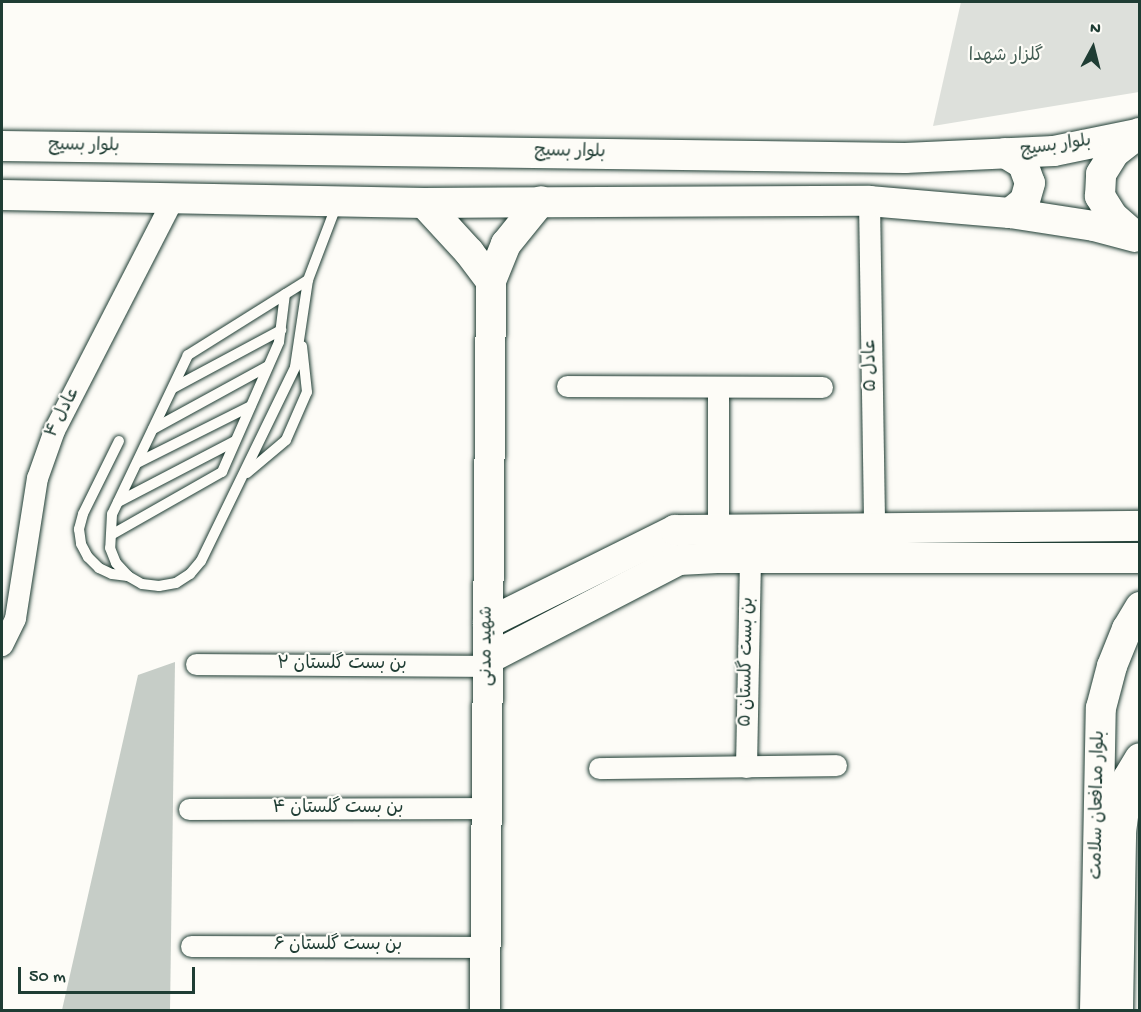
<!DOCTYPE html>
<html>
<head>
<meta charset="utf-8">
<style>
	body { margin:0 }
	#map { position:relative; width:1141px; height:1012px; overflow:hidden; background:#fdfcf7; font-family:"Gochi Hand","Playpen Sans Arabic",sans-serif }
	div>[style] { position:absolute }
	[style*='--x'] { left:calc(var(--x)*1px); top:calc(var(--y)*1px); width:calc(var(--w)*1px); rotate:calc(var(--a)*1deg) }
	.green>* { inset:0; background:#dde0db }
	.building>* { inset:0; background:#c6cdc7 }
	.roads { filter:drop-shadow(0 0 2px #1f3d34) drop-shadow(0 0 2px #1f3d34) }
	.lane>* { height:10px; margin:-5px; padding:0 5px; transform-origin:5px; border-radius:5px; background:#fdfcf7 }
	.street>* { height:21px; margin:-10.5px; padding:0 10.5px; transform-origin:10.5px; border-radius:10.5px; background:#fdfcf7 }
	.secondary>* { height:30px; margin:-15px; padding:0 15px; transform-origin:15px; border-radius:15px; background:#fdfcf7 }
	span { translate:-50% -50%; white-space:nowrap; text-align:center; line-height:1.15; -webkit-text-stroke:4.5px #fdfcf7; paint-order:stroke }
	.park-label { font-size:18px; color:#455e55 }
	.street-label { font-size:18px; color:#1f3d34 }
	.frame { position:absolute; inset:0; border:3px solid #1f3d34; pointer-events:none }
	.north { position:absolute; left:1063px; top:18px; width:60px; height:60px; -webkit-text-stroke:4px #fdfcf7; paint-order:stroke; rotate:7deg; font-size:16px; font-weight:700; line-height:24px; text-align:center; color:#1f3d34 }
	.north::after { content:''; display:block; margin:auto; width:21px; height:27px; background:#1f3d34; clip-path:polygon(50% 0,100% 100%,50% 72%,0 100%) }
	.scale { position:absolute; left:18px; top:967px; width:177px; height:27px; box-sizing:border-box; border:3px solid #1f3d34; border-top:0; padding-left:8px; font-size:18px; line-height:21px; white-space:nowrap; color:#1f3d34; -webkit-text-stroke:4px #fdfcf7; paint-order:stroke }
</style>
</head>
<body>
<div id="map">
	<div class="green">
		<i style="clip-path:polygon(961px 2px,1139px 2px,1139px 92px,933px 126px)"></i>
	</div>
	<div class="building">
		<i style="clip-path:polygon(175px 662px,170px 1010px,62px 1010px,138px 675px)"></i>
	</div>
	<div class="roads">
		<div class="lane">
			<i style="--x:308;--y:280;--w:142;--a:148"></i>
			<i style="--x:188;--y:355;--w:176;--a:115.5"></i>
			<i style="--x:112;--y:514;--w:34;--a:93"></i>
			<i style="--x:110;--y:548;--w:16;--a:68"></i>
			<i style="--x:116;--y:563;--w:18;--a:47"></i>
			<i style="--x:128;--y:576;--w:16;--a:30"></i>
			<i style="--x:142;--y:584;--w:17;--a:7"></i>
			<i style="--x:159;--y:586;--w:17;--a:-10"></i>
			<i style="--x:176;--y:583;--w:17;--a:-33"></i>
			<i style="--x:190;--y:574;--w:17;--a:-50"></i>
			<i style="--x:201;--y:561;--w:216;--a:-64.1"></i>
			<i style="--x:295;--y:367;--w:88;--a:-81.5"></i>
			<i style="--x:308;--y:280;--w:81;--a:-69.1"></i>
			<i style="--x:173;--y:388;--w:123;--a:-28.2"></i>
			<i style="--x:153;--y:429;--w:131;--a:-28.7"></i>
			<i style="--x:119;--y:441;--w:81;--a:116.3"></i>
			<i style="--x:83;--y:514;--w:16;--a:105"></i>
			<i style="--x:79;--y:529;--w:15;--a:82"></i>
			<i style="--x:81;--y:544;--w:15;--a:62"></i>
			<i style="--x:88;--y:557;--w:16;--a:45"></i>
			<i style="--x:99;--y:568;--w:14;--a:25"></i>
			<i style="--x:112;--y:574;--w:16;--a:7"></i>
			<i style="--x:137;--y:463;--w:127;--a:-26.6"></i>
			<i style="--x:247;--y:473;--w:51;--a:-40.2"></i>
			<i style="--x:286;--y:440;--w:52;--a:-66.4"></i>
			<i style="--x:307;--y:392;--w:46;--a:-96.2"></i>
			<i style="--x:118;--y:502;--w:132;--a:-27.5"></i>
			<i style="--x:111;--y:535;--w:128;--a:-29.6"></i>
			<i style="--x:222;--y:472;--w:142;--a:-66.3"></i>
			<i style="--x:279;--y:342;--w:48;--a:-82.9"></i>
		</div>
		<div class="street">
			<i style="--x:869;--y:201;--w:327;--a:89.1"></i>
			<i style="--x:567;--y:386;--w:255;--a:0.2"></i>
			<i style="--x:718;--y:530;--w:143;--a:-90"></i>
			<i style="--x:2;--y:645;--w:30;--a:-64"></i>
			<i style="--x:15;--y:618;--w:142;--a:-81.1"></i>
			<i style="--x:37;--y:478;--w:51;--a:-70.5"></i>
			<i style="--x:54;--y:430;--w:262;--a:-62.8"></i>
			<i style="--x:196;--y:664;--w:292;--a:0.4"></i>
			<i style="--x:746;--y:767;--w:209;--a:-88.9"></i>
			<i style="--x:599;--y:768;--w:237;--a:-0.7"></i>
			<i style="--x:189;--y:809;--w:298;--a:-0.2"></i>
			<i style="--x:191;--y:946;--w:295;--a:0.2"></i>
		</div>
		<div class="secondary">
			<i style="--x:2;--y:146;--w:903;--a:0.76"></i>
			<i style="--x:905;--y:158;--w:149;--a:-2.7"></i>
			<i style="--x:1054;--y:151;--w:85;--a:-11.6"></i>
			<i style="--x:1005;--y:153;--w:21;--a:31"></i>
			<i style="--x:1023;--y:164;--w:20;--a:70"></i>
			<i style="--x:1030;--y:183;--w:19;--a:106"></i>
			<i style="--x:1025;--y:201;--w:19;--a:141"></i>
			<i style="--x:2;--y:195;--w:422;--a:1.1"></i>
			<i style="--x:424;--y:203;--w:445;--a:-0.3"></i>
			<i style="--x:869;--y:201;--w:142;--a:4.9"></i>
			<i style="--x:1010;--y:213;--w:85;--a:8.8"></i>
			<i style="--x:1094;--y:226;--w:42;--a:15"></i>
			<i style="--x:424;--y:203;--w:67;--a:47.4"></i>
			<i style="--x:469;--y:252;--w:36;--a:53"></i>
			<i style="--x:1134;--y:235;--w:28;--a:-139"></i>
			<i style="--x:1113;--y:217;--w:25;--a:-122"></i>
			<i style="--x:1100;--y:196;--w:22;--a:-87"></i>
			<i style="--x:1101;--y:174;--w:25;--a:-58"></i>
			<i style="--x:1114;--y:153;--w:33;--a:-38"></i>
			<i style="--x:488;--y:623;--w:209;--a:-26.4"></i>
			<i style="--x:675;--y:530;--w:465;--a:-0.5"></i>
			<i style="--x:488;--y:659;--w:215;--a:-27.4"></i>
			<i style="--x:679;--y:560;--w:38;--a:-3"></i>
			<i style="--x:717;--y:558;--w:423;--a:0"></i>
			<i style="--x:485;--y:1010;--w:729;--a:-89.53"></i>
			<i style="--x:491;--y:281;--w:40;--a:-68"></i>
			<i style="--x:506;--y:244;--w:55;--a:-50.9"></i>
			<i style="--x:1095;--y:1010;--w:302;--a:-88.9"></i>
			<i style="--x:1101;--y:708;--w:43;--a:-75.3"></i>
			<i style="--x:1112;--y:666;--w:40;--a:-68"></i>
			<i style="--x:1127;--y:629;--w:26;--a:-59"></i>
			<i style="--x:1118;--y:1010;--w:178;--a:-89"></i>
			<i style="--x:1121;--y:832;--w:54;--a:-82.6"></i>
			<i style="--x:1128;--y:778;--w:23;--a:-59"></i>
		</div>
	</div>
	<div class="park-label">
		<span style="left:1006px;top:57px">گلزار شهدا</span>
	</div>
	<div class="street-label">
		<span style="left:84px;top:147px;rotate:1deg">بلوار بسیج</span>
		<span style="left:1056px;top:147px;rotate:-8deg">بلوار بسیج</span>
		<span style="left:570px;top:153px;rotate:1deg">بلوار بسیج</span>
		<span style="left:872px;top:365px;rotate:-91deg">عادل ۵</span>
		<span style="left:64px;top:413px;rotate:-63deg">عادل ۴</span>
		<span style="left:488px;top:646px;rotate:-90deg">شهید مدنی</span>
		<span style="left:748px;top:662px;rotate:-89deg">بن بست گلستان ۵</span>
		<span style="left:342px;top:665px">بن بست گلستان ۲</span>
		<span style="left:1099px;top:805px;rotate:-89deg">بلوار مدافعان سلامت</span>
		<span style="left:338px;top:809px">بن بست گلستان ۴</span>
		<span style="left:338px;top:946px">بن بست گلستان ۶</span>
	</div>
	<div class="frame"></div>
	<div class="north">N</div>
	<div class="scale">50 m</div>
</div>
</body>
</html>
